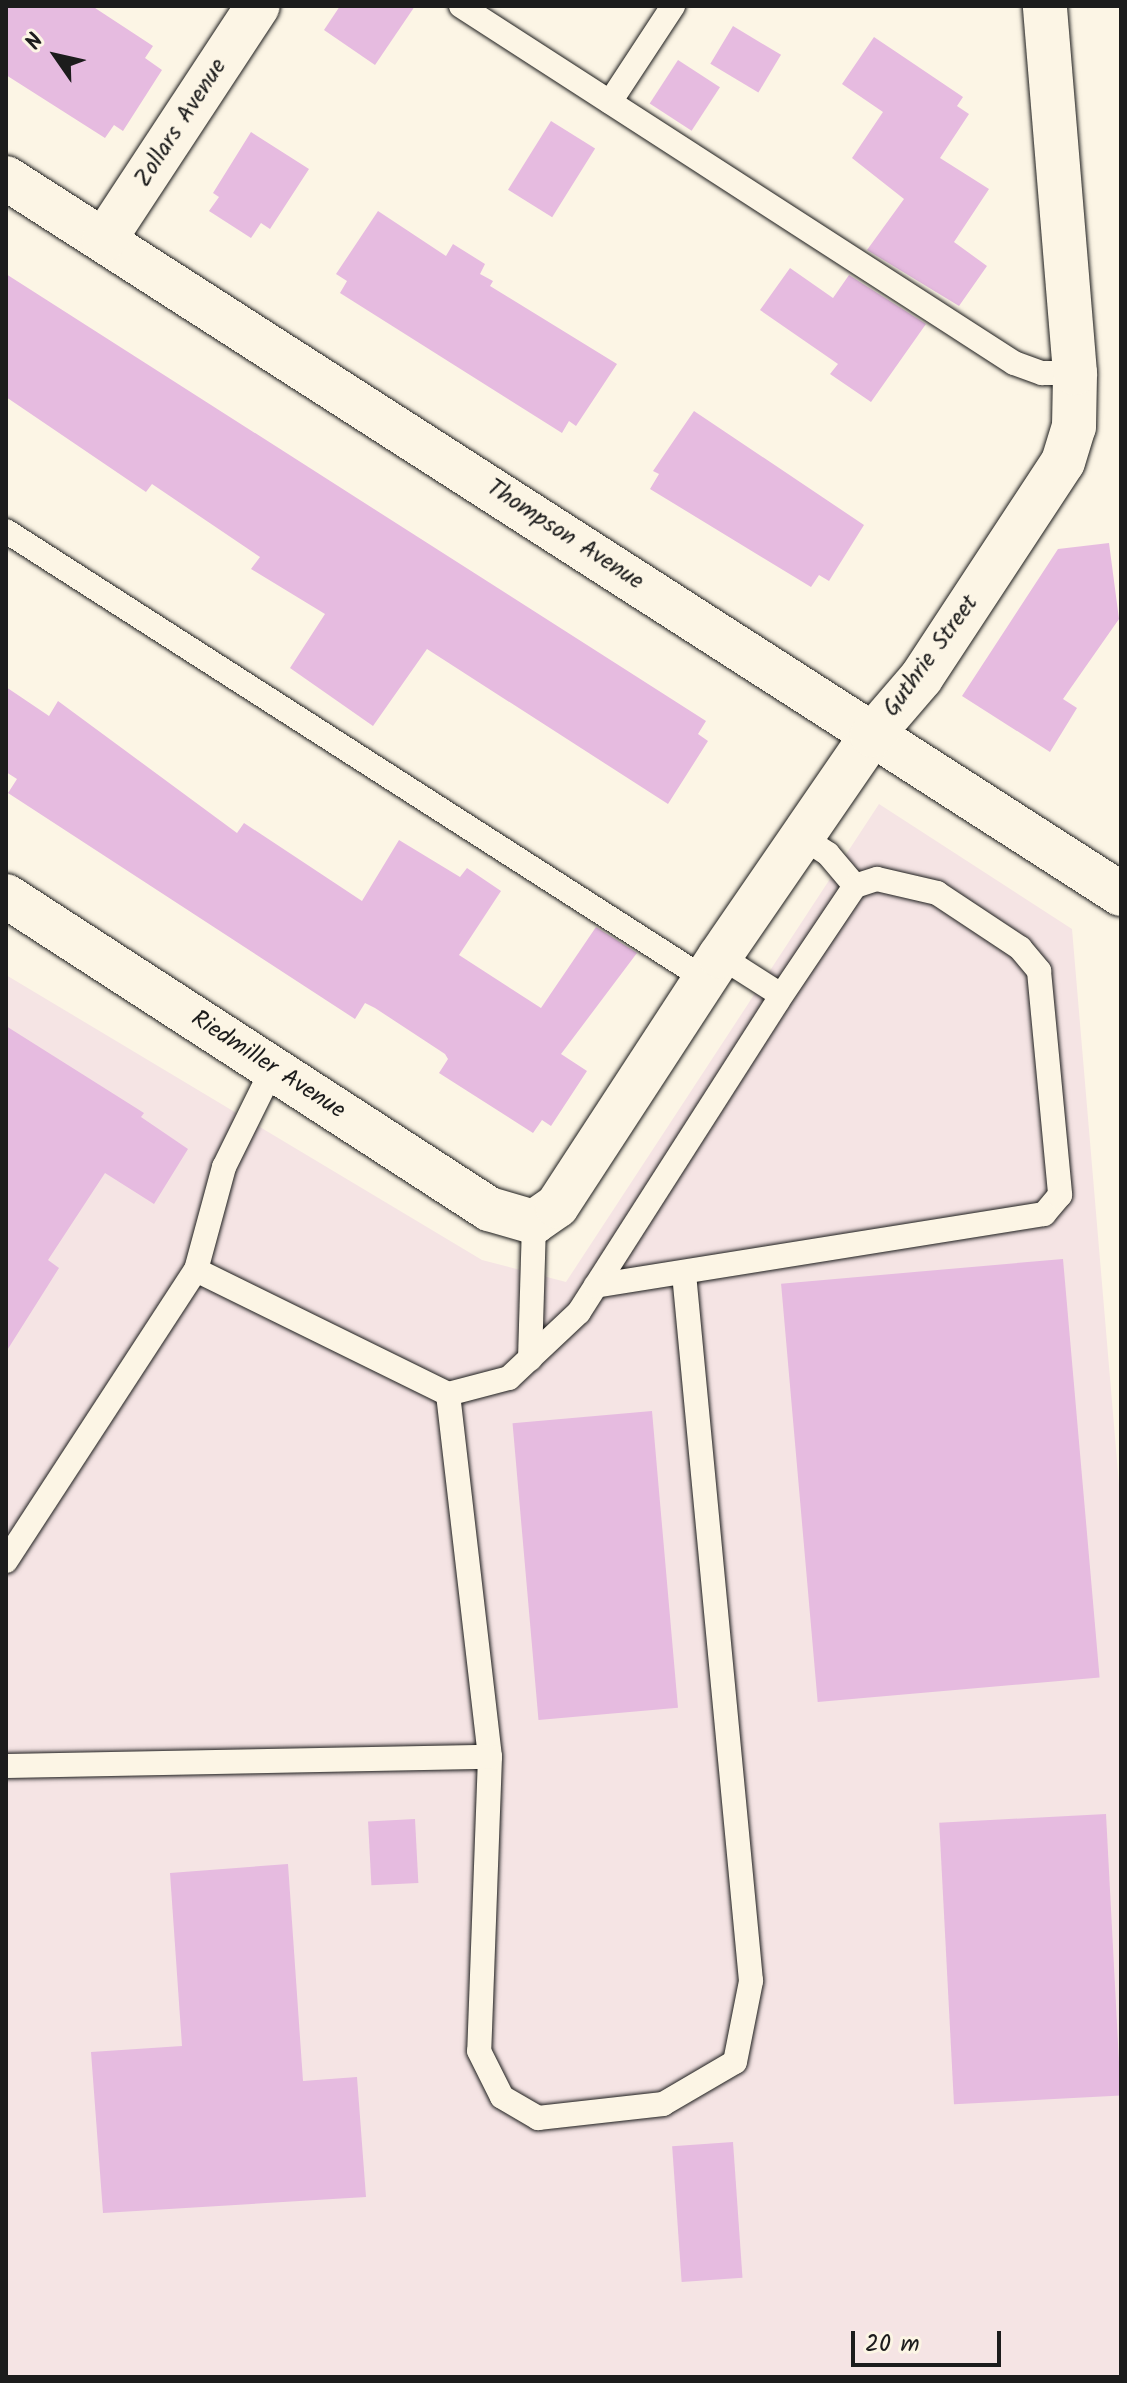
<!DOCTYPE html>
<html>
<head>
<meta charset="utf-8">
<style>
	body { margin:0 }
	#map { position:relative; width:1127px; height:2383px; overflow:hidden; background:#fcf5e5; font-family:Kalam,sans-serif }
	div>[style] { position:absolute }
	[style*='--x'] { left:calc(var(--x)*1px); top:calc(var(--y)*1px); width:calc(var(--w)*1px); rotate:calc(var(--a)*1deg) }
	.built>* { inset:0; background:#f5e4e4 }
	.building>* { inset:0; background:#e6bbe0; transform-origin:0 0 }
	.roads { filter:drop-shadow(0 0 2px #1c1c1c) drop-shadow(0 0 2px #1c1c1c) }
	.lane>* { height:24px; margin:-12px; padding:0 12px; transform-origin:12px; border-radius:12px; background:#fcf5e5 }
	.street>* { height:44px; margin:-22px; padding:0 22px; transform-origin:22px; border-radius:22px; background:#fcf5e5 }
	span { translate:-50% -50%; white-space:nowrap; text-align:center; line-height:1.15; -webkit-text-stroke:6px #fcf5e5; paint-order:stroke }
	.street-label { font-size:24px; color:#1c1c1c }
	.frame { position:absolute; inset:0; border:8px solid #1c1c1c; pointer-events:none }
	.north { position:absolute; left:16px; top:16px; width:80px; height:80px; -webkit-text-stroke:6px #fcf5e5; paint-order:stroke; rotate:304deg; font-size:22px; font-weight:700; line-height:32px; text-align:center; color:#1c1c1c }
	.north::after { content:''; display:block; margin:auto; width:28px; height:36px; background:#1c1c1c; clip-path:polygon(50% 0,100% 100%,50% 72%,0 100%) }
	.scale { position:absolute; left:851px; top:2331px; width:150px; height:36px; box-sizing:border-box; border:4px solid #1c1c1c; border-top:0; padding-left:10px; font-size:24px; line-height:28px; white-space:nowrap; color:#1c1c1c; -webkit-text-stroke:6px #fcf5e5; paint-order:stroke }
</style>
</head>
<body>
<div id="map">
	<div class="built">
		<i style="clip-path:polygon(879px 804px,1072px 929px,1121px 1508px,1121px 2377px,6px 2377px,6px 975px,482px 1260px,566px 1282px)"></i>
	</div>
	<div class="building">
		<i style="clip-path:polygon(6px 6px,92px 6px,153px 46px,145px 58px,162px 70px,123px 131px,114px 125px,105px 138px,6px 75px)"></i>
		<i style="clip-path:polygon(340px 6px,415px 6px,375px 65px,324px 30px)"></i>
		<i style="left:733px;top:26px;width:56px;height:44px;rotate:31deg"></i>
		<i style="clip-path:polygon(874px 37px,963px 97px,957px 106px,969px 114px,940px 158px,989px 189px,954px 242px,987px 266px,959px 306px,867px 250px,904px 199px,852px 158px,883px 112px,842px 84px)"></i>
		<i style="left:678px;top:60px;width:50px;height:52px;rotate:33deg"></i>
		<i style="left:551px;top:121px;width:52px;height:81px;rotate:32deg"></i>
		<i style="clip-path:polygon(251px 132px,309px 169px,270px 229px,261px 223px,251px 238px,209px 211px,219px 197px,213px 193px)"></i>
		<i style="clip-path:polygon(378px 211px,446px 256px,453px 244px,485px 264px,480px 274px,493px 281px,490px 286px,617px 364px,576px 426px,569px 421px,562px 433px,340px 293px,347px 281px,336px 274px)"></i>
		<i style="clip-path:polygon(790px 268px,833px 298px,849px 275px,926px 324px,871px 402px,830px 374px,838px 364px,760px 310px)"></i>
		<i style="clip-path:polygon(6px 274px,706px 721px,698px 734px,708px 741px,668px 804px,427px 649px,373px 726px,290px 668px,325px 614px,251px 569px,260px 557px,152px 484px,146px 492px,6px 397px)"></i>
		<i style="clip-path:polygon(694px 411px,864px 525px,829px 581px,819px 575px,811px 587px,650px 489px,659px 474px,653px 471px)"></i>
		<i style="clip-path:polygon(1109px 543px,1119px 619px,1063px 699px,1077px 708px,1050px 752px,962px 696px,1058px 549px)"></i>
		<i style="clip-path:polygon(6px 687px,49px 716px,58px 701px,237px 833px,244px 823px,362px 901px,399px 840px,460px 877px,467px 868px,501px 891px,459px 955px,541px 1008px,596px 927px,637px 953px,561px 1054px,587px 1071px,551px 1126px,542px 1120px,533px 1133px,439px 1073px,448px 1059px,445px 1054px,375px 1008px,365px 1003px,355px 1019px,8px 793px,17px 779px,6px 772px)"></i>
		<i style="clip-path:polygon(6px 1026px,144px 1113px,141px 1117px,188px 1149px,154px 1204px,105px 1173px,48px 1260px,59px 1268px,6px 1352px)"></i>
		<i style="left:1063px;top:1259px;width:420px;height:283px;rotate:85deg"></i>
		<i style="left:652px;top:1411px;width:298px;height:140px;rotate:85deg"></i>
		<i style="left:1106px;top:1814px;width:282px;height:167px;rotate:87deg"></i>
		<i style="left:415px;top:1819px;width:64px;height:47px;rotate:87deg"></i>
		<i style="clip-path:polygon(288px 1864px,303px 2081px,357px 2077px,366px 2197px,103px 2213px,91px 2052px,182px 2046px,170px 1873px)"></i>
		<i style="left:733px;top:2142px;width:136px;height:61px;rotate:86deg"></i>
	</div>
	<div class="roads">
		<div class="lane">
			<i style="--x:461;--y:6;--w:658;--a:32.85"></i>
			<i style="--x:1014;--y:363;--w:30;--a:20"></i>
			<i style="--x:1042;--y:373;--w:33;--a:0"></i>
			<i style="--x:610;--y:102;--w:115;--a:-56.7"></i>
			<i style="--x:6;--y:531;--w:830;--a:32.66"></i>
			<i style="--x:802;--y:837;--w:31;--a:33"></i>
			<i style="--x:828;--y:854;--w:42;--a:49.8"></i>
			<i style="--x:720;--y:956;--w:72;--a:32.6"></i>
			<i style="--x:196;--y:1270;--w:281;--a:26.2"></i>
			<i style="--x:448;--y:1394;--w:63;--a:-14.7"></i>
			<i style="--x:509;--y:1378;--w:96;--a:-43.3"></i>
			<i style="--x:579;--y:1312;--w:368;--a:-57.4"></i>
			<i style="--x:777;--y:1002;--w:140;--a:-56.1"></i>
			<i style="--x:855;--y:886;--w:23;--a:-18"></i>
			<i style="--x:877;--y:879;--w:62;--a:13.1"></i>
			<i style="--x:937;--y:893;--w:100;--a:33.5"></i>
			<i style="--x:1020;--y:948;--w:30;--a:50"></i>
			<i style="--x:1039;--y:971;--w:225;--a:84.6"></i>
			<i style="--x:1060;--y:1195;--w:25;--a:130"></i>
			<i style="--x:1044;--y:1214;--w:454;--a:170.9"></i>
			<i style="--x:530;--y:1359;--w:137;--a:-88.3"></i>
			<i style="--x:448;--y:1394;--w:365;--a:83.4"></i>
			<i style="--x:490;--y:1757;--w:294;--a:92.1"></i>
			<i style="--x:479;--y:2051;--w:51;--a:63.4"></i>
			<i style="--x:502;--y:2097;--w:42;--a:30.3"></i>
			<i style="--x:538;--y:2118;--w:126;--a:-6.4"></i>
			<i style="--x:663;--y:2104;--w:83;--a:-30.3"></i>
			<i style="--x:735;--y:2062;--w:83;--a:-78.8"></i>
			<i style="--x:751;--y:1981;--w:711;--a:-95.41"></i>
			<i style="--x:6;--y:1561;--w:348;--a:-56.9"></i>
			<i style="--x:196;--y:1270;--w:107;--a:-74.8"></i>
			<i style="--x:224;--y:1167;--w:110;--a:-63.7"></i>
			<i style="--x:6;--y:1766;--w:484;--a:-1.1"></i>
		</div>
		<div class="street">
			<i style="--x:6;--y:178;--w:1325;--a:32.71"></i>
			<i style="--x:104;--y:240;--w:280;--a:-56.7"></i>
			<i style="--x:6;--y:896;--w:576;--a:32.94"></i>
			<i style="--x:489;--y:1209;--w:47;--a:16.1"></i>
			<i style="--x:534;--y:1222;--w:28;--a:-35"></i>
			<i style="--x:557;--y:1206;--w:298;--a:-56.9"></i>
			<i style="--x:720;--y:956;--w:268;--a:-55.5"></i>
			<i style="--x:872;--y:735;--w:75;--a:-49.3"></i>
			<i style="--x:921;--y:678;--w:258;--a:-56.7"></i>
			<i style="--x:1063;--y:462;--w:37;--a:-73"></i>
			<i style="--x:1074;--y:427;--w:54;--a:-88.9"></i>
			<i style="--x:1075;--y:373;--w:368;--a:-94.7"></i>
		</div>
	</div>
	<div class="street-label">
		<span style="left:181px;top:123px;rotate:-57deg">Zollars Avenue</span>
		<span style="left:565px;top:535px;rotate:33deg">Thompson Avenue</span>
		<span style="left:931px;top:656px;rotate:-54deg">Guthrie Street</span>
		<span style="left:268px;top:1065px;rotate:33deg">Riedmiller Avenue</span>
	</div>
	<div class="frame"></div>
	<div class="north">N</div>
	<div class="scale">20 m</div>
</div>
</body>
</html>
